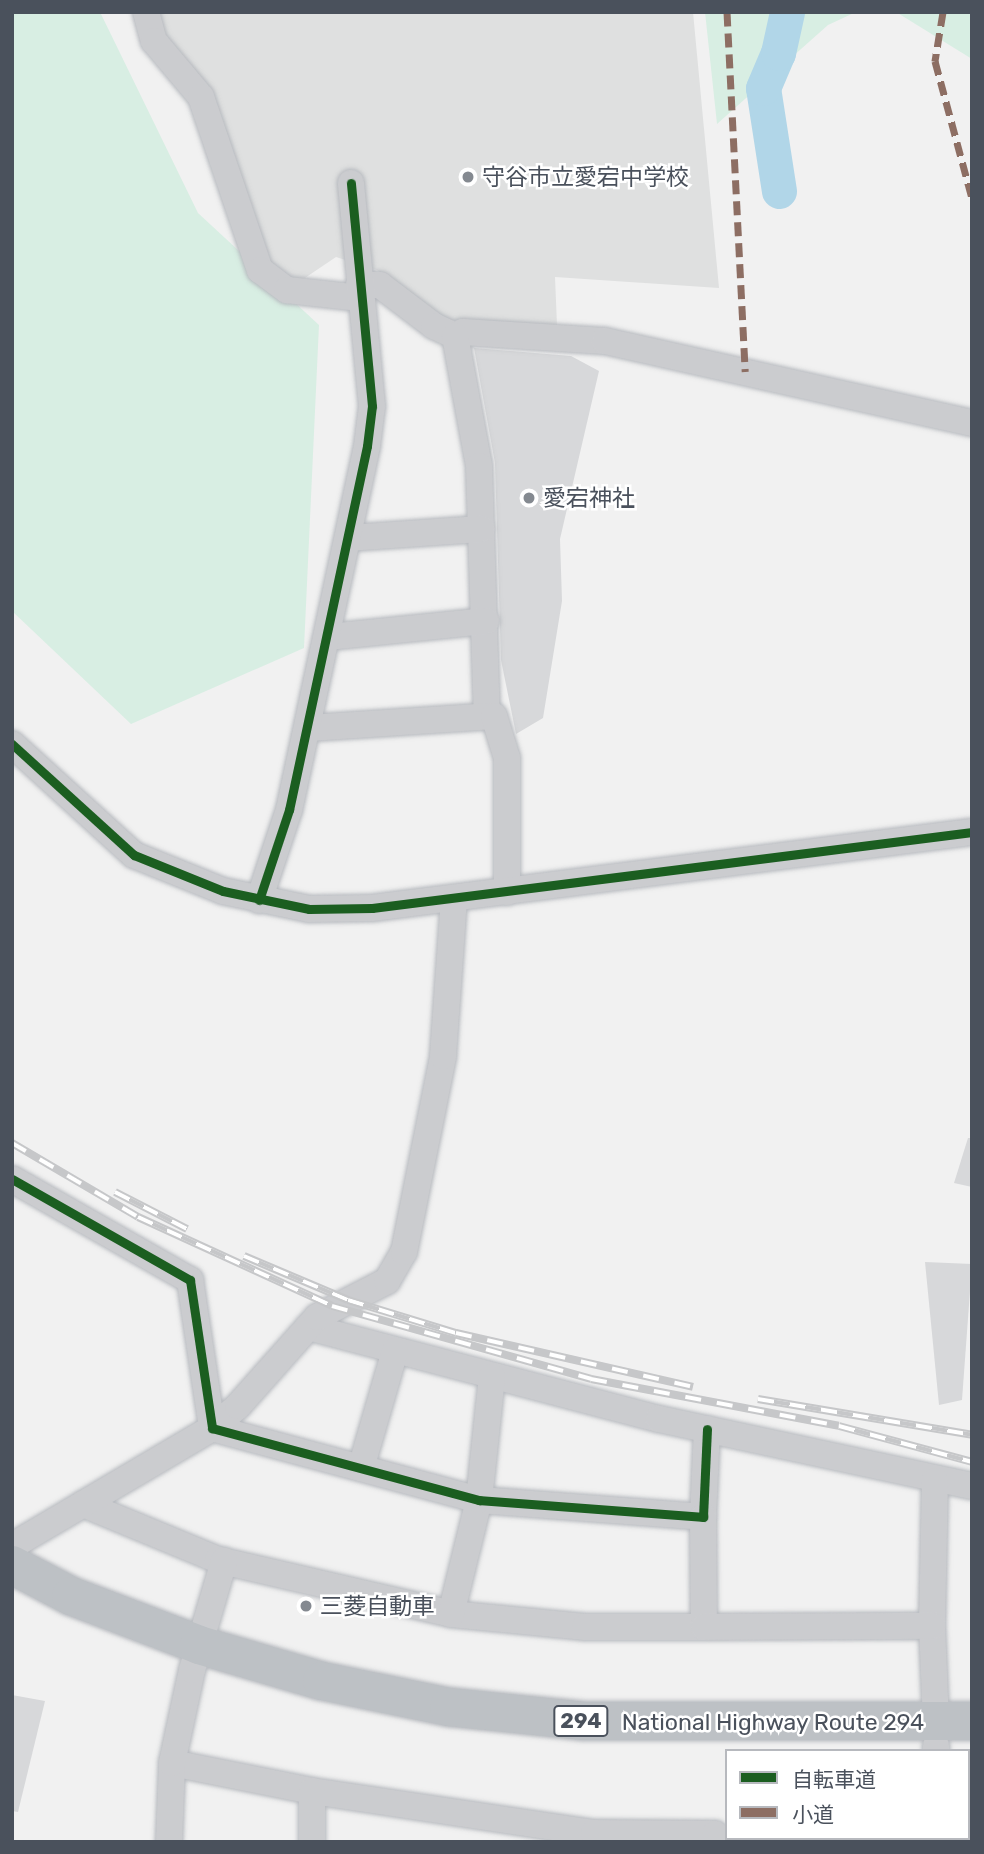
<!DOCTYPE html>
<html>
<head>
<meta charset="utf-8">
<style>
	body { margin:0 }
	#map { position:relative; width:984px; height:1854px; overflow:hidden; background:#f1f1f1; font-family:Rubik,"Noto Sans JP",sans-serif }
	div>[style] { position:absolute }
	[style*='--x'] { left:calc(var(--x)*1px); top:calc(var(--y)*1px); width:calc(var(--w)*1px); rotate:calc(var(--a)*1deg) }
	.education>* { inset:0; background:#dfe0e0 }
	.green>* { inset:0; background:#d8eee3 }
	.river>* { height:35px; margin:-17.5px; padding:0 17.5px; transform-origin:17.5px; border-radius:17.5px; background:#b1d6e8 }
	.building>* { inset:0; background:#d7d8da }
	.roads { filter:drop-shadow(0 0 2px #b7babf) drop-shadow(0 0 2px #b7babf) }
	.minor>* { height:26px; margin:-13px; padding:0 13px; transform-origin:13px; border-radius:13px; background:#cbcccf }
	.highway>* { height:38px; margin:-19px; padding:0 19px; transform-origin:19px; border-radius:19px; background:#bdc1c5 }
	.rail>* { height:8px; margin-top:-4px; transform-origin:0; background:repeating-linear-gradient(90deg,#fff 0 16px,#c6c7c9 0 32px); box-sizing:border-box; border-block:2px solid #c6c7c9 }
	.quiet>* { height:7px; margin-top:-3.5px; transform-origin:0; background:repeating-linear-gradient(90deg,#8d6e63 0 14px,transparent 0 21px) }
	.cycleway>* { height:9px; margin:-4.5px; padding:0 4.5px; transform-origin:4.5px; border-radius:4.5px; background:#1b5e20 }
	.dots>* { width:19px; height:19px; translate:-50% -50%; box-sizing:border-box; border:4px solid #fff; border-radius:50% }
	span { translate:-50% -50%; white-space:nowrap; text-align:center; line-height:1.15; -webkit-text-stroke:5px #fff; paint-order:stroke }
	.shield-label span { padding:2px 5px; background:#fff; border:2px solid; border-radius:5px; -webkit-text-stroke-width:0 }
	.shield-label { font-size:21px; color:#4a515c; font-weight:700 }
	.poi-label { font-size:23px; color:#4a515c }
	.left { translate:0 -50%; text-align:left }
	.street-label { font-size:23px; color:#4a515c }
	.frame { position:absolute; inset:0; border:14px solid #4a515c; pointer-events:none }
	.legend { position:absolute; left:725px; top:1749px; width:245px; height:91px; box-sizing:border-box; background:#fff; border:2px solid #b7b9be; margin:0; padding:9px 12px; list-style:none; font-size:21px; color:#4a515c }
	.legend li { display:flex; align-items:center; gap:14px; height:35px }
	.legend b { width:35px; border:2px solid #b7b9be }
</style>
</head>
<body>
<div id="map">
	<div class="education">
		<i style="clip-path:polygon(146px 12px,693px 12px,719px 288px,555px 277px,557px 325px,447px 320px,377px 270px,336px 257px,287px 290px,260px 270px,201px 97px)"></i>
	</div>
	<div class="green">
		<i style="clip-path:polygon(12px 12px,100px 12px,198px 213px,319px 325px,304px 648px,131px 724px,12px 611px)"></i>
		<i style="clip-path:polygon(705px 12px,856px 12px,828px 25px,717px 124px)"></i>
		<i style="clip-path:polygon(896px 12px,972px 12px,972px 59px)"></i>
	</div>
	<div class="river">
		<i style="--x:779;--y:191;--w:104;--a:-98.8"></i>
		<i style="--x:763;--y:88;--w:38;--a:-67"></i>
		<i style="--x:778;--y:53;--w:42;--a:-77.6"></i>
	</div>
	<div class="building">
		<i style="clip-path:polygon(474px 348px,571px 356px,599px 371px,560px 539px,562px 601px,543px 718px,516px 734px,501px 660px,495px 463px)"></i>
		<i style="clip-path:polygon(968px 1138px,972px 1138px,972px 1187px,954px 1183px)"></i>
		<i style="clip-path:polygon(925px 1262px,972px 1264px,962px 1400px,939px 1405px)"></i>
		<i style="clip-path:polygon(12px 1695px,45px 1701px,18px 1812px,12px 1811px)"></i>
	</div>
	<div class="roads">
		<div class="minor">
			<i style="--x:146;--y:12;--w:30;--a:75"></i>
			<i style="--x:154;--y:41;--w:73;--a:50"></i>
			<i style="--x:201;--y:97;--w:183;--a:71.2"></i>
			<i style="--x:260;--y:270;--w:34;--a:37"></i>
			<i style="--x:287;--y:290;--w:74;--a:6.2"></i>
			<i style="--x:359;--y:285;--w:21;--a:0"></i>
			<i style="--x:380;--y:285;--w:68;--a:37.2"></i>
			<i style="--x:434;--y:326;--w:23;--a:25"></i>
			<i style="--x:455;--y:336;--w:9;--a:-27"></i>
			<i style="--x:463;--y:332;--w:142;--a:3.6"></i>
			<i style="--x:605;--y:341;--w:376;--a:12.6"></i>
			<i style="--x:455;--y:336;--w:132;--a:79.5"></i>
			<i style="--x:479;--y:466;--w:250;--a:88.2"></i>
			<i style="--x:349;--y:538;--w:133;--a:-3.9"></i>
			<i style="--x:328;--y:637;--w:159;--a:-5.8"></i>
			<i style="--x:309;--y:728;--w:185;--a:-3.7"></i>
			<i style="--x:494;--y:716;--w:44;--a:72.8"></i>
			<i style="--x:507;--y:758;--w:134;--a:90"></i>
			<i style="--x:12;--y:744;--w:165;--a:42.3"></i>
			<i style="--x:134;--y:855;--w:96;--a:22"></i>
			<i style="--x:223;--y:891;--w:88;--a:11.8"></i>
			<i style="--x:309;--y:909;--w:63;--a:-0.9"></i>
			<i style="--x:372;--y:908;--w:605;--a:-7.22"></i>
			<i style="--x:259;--y:900;--w:95;--a:-71.6"></i>
			<i style="--x:289;--y:810;--w:372;--a:-77.9"></i>
			<i style="--x:367;--y:446;--w:40;--a:-82.9"></i>
			<i style="--x:372;--y:406;--w:224;--a:-95.4"></i>
			<i style="--x:12;--y:1179;--w:205;--a:29.6"></i>
			<i style="--x:190;--y:1280;--w:150;--a:81.5"></i>
			<i style="--x:212;--y:1428;--w:277;--a:15.1"></i>
			<i style="--x:479;--y:1500;--w:225;--a:4.3"></i>
			<i style="--x:703;--y:1517;--w:88;--a:-87.4"></i>
			<i style="--x:308;--y:1327;--w:363;--a:14.7"></i>
			<i style="--x:659;--y:1419;--w:320;--a:12.1"></i>
			<i style="--x:361;--y:1468;--w:122;--a:-73.8"></i>
			<i style="--x:935;--y:1481;--w:145;--a:91.2"></i>
			<i style="--x:932;--y:1626;--w:96;--a:87.6"></i>
			<i style="--x:83;--y:1504;--w:146;--a:22.5"></i>
			<i style="--x:218;--y:1560;--w:239;--a:13"></i>
			<i style="--x:451;--y:1614;--w:135;--a:5.5"></i>
			<i style="--x:585;--y:1627;--w:119;--a:0"></i>
			<i style="--x:703;--y:1517;--w:110;--a:89.5"></i>
			<i style="--x:704;--y:1627;--w:228;--a:-0.3"></i>
			<i style="--x:12;--y:1546;--w:232;--a:-30.5"></i>
			<i style="--x:212;--y:1428;--w:34;--a:-40"></i>
			<i style="--x:238;--y:1406;--w:119;--a:-48.4"></i>
			<i style="--x:317;--y:1317;--w:79;--a:-27.2"></i>
			<i style="--x:387;--y:1281;--w:34;--a:-60"></i>
			<i style="--x:404;--y:1252;--w:200;--a:-78.7"></i>
			<i style="--x:443;--y:1056;--w:157;--a:-86"></i>
			<i style="--x:451;--y:1614;--w:117;--a:-76.2"></i>
			<i style="--x:479;--y:1500;--w:124;--a:-84"></i>
			<i style="--x:936;--y:1746;--w:5;--a:90"></i>
			<i style="--x:172;--y:1763;--w:143;--a:11.3"></i>
			<i style="--x:312;--y:1791;--w:285;--a:8.5"></i>
			<i style="--x:594;--y:1833;--w:121;--a:0.5"></i>
			<i style="--x:715;--y:1834;--w:8;--a:90"></i>
			<i style="--x:937;--y:1838;--w:4;--a:90"></i>
			<i style="--x:169;--y:1842;--w:79;--a:-87.8"></i>
			<i style="--x:172;--y:1763;--w:95;--a:-77.9"></i>
			<i style="--x:192;--y:1670;--w:114;--a:-73.6"></i>
			<i style="--x:312;--y:1842;--w:51;--a:-90"></i>
		</div>
		<div class="highway">
			<i style="--x:12;--y:1565;--w:67;--a:27.7"></i>
			<i style="--x:71;--y:1596;--w:137;--a:20.9"></i>
			<i style="--x:199;--y:1645;--w:128;--a:16.3"></i>
			<i style="--x:322;--y:1681;--w:130;--a:11.6"></i>
			<i style="--x:449;--y:1707;--w:136;--a:5.9"></i>
			<i style="--x:584;--y:1721;--w:388;--a:0"></i>
		</div>
	</div>
	<div class="rail">
		<i style="--x:12;--y:1143;--w:146;--a:30.4"></i>
		<i style="--x:138;--y:1217;--w:213;--a:24.6"></i>
		<i style="--x:332;--y:1306;--w:269;--a:15.7"></i>
		<i style="--x:591;--y:1379;--w:252;--a:10.7"></i>
		<i style="--x:839;--y:1426;--w:138;--a:15.1"></i>
		<i style="--x:115;--y:1192;--w:81;--a:27.2"></i>
		<i style="--x:244;--y:1256;--w:113;--a:22.9"></i>
		<i style="--x:348;--y:1300;--w:113;--a:17"></i>
		<i style="--x:456;--y:1333;--w:243;--a:12.8"></i>
		<i style="--x:758;--y:1399;--w:217;--a:9.5"></i>
	</div>
	<div class="quiet">
		<i style="--x:727;--y:12;--w:360;--a:87.1"></i>
		<i style="--x:943;--y:12;--w:50;--a:99.3"></i>
		<i style="--x:935;--y:61;--w:142;--a:74.9"></i>
	</div>
	<div class="cycleway">
		<i style="--x:12;--y:744;--w:165;--a:42.3"></i>
		<i style="--x:134;--y:855;--w:96;--a:22"></i>
		<i style="--x:223;--y:891;--w:88;--a:11.8"></i>
		<i style="--x:309;--y:909;--w:63;--a:-0.9"></i>
		<i style="--x:372;--y:908;--w:605;--a:-7.22"></i>
		<i style="--x:259;--y:900;--w:95;--a:-71.6"></i>
		<i style="--x:289;--y:810;--w:372;--a:-77.9"></i>
		<i style="--x:367;--y:446;--w:40;--a:-82.9"></i>
		<i style="--x:372;--y:406;--w:224;--a:-95.4"></i>
		<i style="--x:12;--y:1179;--w:205;--a:29.6"></i>
		<i style="--x:190;--y:1280;--w:150;--a:81.5"></i>
		<i style="--x:212;--y:1428;--w:277;--a:15.1"></i>
		<i style="--x:479;--y:1500;--w:225;--a:4.3"></i>
		<i style="--x:703;--y:1517;--w:88;--a:-87.4"></i>
	</div>
	<div class="dots">
		<i style="left:468px;top:177px;background:#848990"></i>
		<i style="left:529px;top:498px;background:#848990"></i>
		<i style="left:306px;top:1606px;background:#848990"></i>
	</div>
	<div class="shield-label">
		<span style="left:581px;top:1721px">294</span>
	</div>
	<div class="poi-label">
		<span class="left" style="left:482px;top:177px">守谷市立愛宕中学校</span>
		<span class="left" style="left:543px;top:498px">愛宕神社</span>
		<span class="left" style="left:320px;top:1606px">三菱自動車</span>
	</div>
	<div class="street-label">
		<span style="left:773px;top:1722px">National Highway Route 294</span>
	</div>
	<div class="frame"></div>
	<ul class="legend">
	<li><b style="height:9px;background:#1b5e20"></b>自転車道</li>
	<li><b style="height:9px;background:#8d6e63"></b>小道</li>
	</ul>
</div>
</body>
</html>
